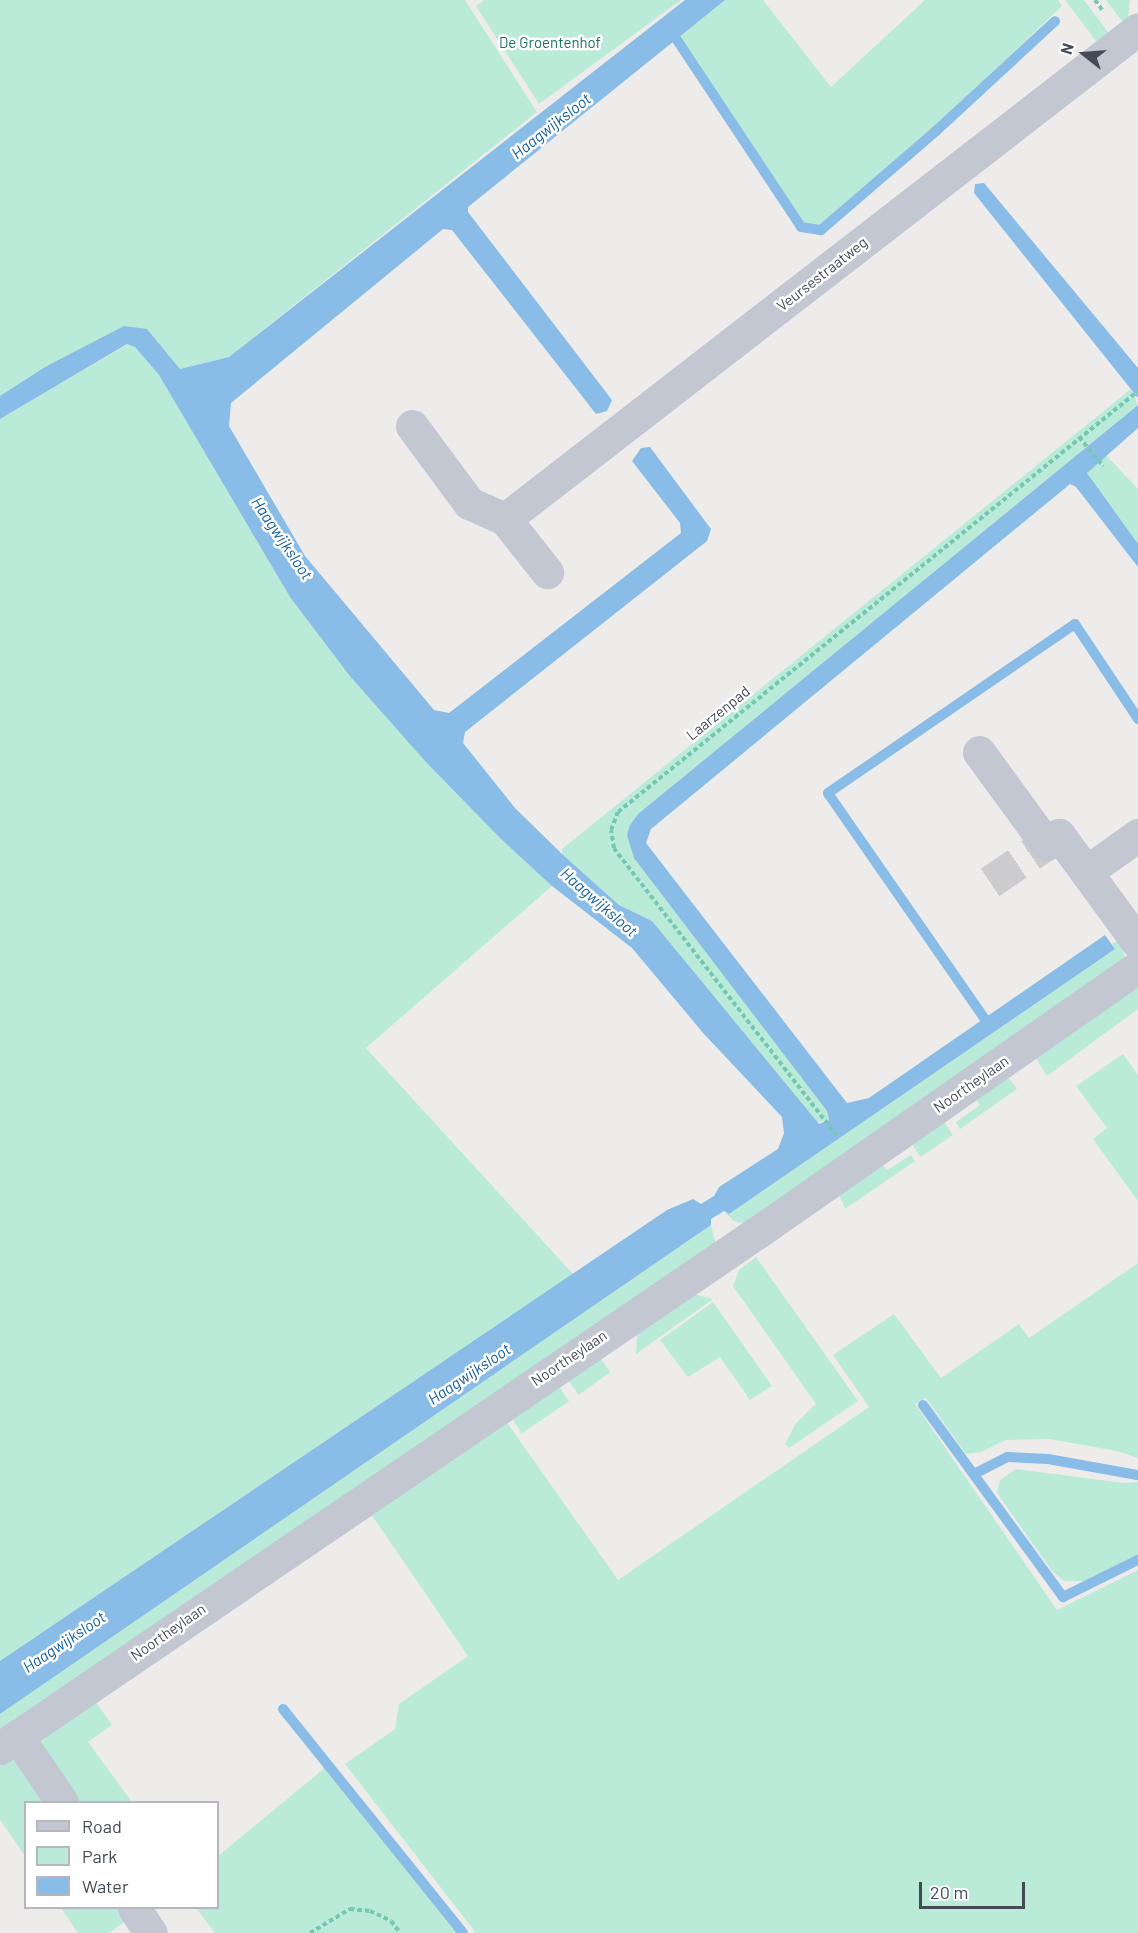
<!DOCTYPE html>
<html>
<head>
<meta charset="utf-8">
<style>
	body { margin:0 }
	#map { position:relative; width:1138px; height:1933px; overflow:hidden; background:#eeeceb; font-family:Barlow,sans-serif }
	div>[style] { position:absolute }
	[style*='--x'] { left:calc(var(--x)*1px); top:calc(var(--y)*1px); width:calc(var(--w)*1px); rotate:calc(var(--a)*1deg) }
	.green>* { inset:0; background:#baebd9; transform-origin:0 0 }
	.water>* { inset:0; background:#89bce7 }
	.stream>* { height:10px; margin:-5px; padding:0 5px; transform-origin:5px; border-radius:5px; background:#89bce7 }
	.minor-tunnel>* { height:33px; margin-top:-16.5px; transform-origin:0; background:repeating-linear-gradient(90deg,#ccccce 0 33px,transparent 0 49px) }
	.path>* { height:4px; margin-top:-2px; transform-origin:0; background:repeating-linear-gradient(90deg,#74c7b3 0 4.5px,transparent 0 7.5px) }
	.minor>* { height:33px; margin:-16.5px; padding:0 16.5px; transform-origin:16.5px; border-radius:16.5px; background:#c2c7d2 }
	span { translate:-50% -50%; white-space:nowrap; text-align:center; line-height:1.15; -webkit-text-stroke:5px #fff; paint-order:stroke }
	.park-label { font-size:15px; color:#1a745d }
	.street-label { font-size:15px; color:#454a58 }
	.water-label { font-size:16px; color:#125e9d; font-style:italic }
	.legend { position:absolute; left:24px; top:1801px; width:195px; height:108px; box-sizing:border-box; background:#fff; border:2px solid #b5b7bc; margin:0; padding:8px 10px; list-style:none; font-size:18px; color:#454a58 }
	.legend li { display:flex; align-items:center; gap:12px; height:30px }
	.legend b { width:30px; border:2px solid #b5b7bc }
	.north { position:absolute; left:1054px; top:24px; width:60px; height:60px; -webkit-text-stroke:4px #fff; paint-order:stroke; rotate:287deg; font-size:16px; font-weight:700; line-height:24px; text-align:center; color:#454a58 }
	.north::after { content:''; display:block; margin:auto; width:21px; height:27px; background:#454a58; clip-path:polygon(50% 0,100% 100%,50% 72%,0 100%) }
	.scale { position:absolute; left:919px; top:1882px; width:106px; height:27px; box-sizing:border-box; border:3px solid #454a58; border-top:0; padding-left:8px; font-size:18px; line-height:21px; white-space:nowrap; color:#454a58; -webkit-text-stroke:4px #fff; paint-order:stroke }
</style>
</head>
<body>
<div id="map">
	<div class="green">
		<i style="clip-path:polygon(0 0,465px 0,537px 112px,229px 357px,180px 369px,147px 329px,45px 367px,0 396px)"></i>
		<i style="clip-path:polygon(484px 0,681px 0,539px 104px,476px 6px)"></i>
		<i style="clip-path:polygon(725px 0,763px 0,831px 87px,925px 0,1058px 0,1062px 6px,943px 119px,819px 226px,806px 225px,678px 35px)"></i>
		<i style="clip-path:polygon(1065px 0,1084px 0,1111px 36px,1099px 45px)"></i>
		<i style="clip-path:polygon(1106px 0,1130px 0,1127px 28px)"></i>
		<i style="clip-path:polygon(128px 344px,135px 347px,159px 375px,290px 597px,349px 675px,501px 839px,552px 886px,366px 1048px,573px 1274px,0 1661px,0 419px)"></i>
		<i style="clip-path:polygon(1131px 389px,1138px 405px,638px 814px,630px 825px,827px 1111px,829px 1120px,814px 1123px,652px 921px,619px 905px,562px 854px,562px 849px)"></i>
		<i style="clip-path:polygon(1106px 455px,1138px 489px,1138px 544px,1088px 479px,1088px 468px)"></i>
		<i style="clip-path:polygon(1120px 939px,1127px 965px,748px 1225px,734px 1221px,724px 1212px,729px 1214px,1115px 949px,1112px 944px)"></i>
		<i style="clip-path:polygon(1138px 978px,1138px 1009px,1047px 1076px,1036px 1058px)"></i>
		<i style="clip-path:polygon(1123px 1054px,1138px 1075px,1138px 1201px,1093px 1139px,1107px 1128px,1076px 1086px)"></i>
		<i style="clip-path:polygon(1004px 1072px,1017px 1089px,960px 1129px,956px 1122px,980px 1105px,973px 1094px)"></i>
		<i style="left:940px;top:1116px;width:23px;height:39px;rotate:56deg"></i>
		<i style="clip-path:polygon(911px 1155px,915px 1161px,845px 1209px,839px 1195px,879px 1160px,887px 1170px)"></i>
		<i style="clip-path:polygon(711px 1225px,717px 1248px,0 1737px,0 1714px)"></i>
		<i style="clip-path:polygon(756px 1257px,858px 1401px,789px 1448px,785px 1444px,796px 1423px,816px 1404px,733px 1286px,739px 1270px)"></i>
		<i style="clip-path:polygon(1138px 1263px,1138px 1458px,1117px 1451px,1049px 1439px,1006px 1440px,981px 1452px,966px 1454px,926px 1398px,915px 1404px,1057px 1610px,1138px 1570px,1138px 1933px,476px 1933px,345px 1764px,395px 1729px,399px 1704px,468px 1656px,367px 1508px,503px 1417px,618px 1580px,869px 1407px,833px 1355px,894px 1314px,941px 1378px,1019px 1324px,1029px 1338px)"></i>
		<i style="clip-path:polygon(682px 1291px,713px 1299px,636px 1354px,638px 1321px)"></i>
		<i style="clip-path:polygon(713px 1302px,772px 1386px,750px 1400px,720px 1357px,688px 1377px,660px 1340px)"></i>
		<i style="left:595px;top:1351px;width:26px;height:39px;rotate:54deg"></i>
		<i style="left:554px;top:1379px;width:27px;height:57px;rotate:56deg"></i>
		<i style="clip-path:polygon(1016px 1469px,1124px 1483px,1138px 1482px,1138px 1556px,1107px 1573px,1083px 1581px,1064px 1581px,1052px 1571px,997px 1493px,1000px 1480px)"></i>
		<i style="clip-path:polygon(91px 1695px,112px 1725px,88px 1742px,132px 1802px,76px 1802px,31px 1739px)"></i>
		<i style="clip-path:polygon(8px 1751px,44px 1802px,26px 1802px,25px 1856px,0 1820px,0 1757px)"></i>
		<i style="clip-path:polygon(326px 1767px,458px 1933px,215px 1933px,196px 1908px,218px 1908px,218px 1856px)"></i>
		<i style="clip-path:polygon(61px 1908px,119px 1908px,127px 1920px,109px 1933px,78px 1933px)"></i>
	</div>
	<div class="water">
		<i style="clip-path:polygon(685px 0,725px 0,468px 207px,468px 212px,612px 400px,607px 411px,596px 414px,452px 230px,443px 229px,231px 403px,229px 426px,305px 556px,434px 710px,449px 713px,681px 533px,680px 523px,632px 461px,641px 448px,650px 447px,711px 529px,707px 541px,465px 732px,463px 743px,515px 808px,562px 854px,619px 905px,652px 921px,819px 1124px,829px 1120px,827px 1111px,634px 858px,627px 835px,630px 825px,638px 814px,1138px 405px,1138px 428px,1087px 473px,1138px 544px,1138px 567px,1076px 487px,1070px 484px,651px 829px,646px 843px,847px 1103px,869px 1098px,1105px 935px,1115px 949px,729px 1214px,724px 1211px,711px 1219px,711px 1225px,0 1714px,0 1661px,667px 1210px,693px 1199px,701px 1204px,714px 1196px,719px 1187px,778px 1149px,784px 1133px,782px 1117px,704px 1034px,632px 948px,552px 886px,501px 839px,425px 761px,349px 675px,290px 597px,159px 375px,135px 347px,127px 344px,0 419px,0 396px,45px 367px,124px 326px,147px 329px,180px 369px,229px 357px)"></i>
		<i style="clip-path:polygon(984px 183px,1138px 368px,1138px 398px,974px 193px,975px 184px)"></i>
	</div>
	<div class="stream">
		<i style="--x:671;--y:31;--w:235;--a:56.4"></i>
		<i style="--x:801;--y:227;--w:20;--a:9"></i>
		<i style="--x:821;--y:230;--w:152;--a:-40.7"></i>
		<i style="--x:936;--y:131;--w:162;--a:-42.7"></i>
		<i style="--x:989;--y:1025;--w:282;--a:-124.8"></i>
		<i style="--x:828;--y:793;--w:299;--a:-34.4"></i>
		<i style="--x:1075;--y:624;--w:114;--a:56.4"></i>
		<i style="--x:923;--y:1405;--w:238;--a:53.9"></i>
		<i style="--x:1063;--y:1597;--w:84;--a:-26.3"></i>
		<i style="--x:974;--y:1474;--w:38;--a:-27"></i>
		<i style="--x:1008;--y:1457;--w:40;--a:2.9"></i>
		<i style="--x:1048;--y:1459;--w:91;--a:10.1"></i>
		<i style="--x:283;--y:1709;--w:287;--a:51.2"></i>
	</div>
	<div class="minor-tunnel">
		<i style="--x:990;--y:882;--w:68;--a:-34.2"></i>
	</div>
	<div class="path">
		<i style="--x:1095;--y:0;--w:14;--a:54"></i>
		<i style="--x:1079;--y:437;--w:38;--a:50"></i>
		<i style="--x:837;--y:1136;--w:364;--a:-127.8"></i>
		<i style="--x:614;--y:848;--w:18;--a:-99"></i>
		<i style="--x:611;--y:830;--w:19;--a:-69"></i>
		<i style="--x:618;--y:812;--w:669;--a:-38.99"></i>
		<i style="--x:310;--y:1933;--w:47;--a:-31"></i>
		<i style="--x:350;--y:1909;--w:20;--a:6"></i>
		<i style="--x:370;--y:1911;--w:23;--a:25"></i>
		<i style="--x:391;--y:1921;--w:15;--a:53"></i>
	</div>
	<div class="minor">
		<i style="--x:412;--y:426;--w:96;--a:53.5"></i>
		<i style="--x:469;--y:503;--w:39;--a:24"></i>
		<i style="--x:505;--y:519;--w:68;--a:51.6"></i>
		<i style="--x:505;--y:519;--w:800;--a:-37.74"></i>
		<i style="--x:979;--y:752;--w:114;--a:53.9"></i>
		<i style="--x:1046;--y:844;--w:16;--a:-35"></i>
		<i style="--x:1059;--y:835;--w:134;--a:53.8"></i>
		<i style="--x:1086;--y:872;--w:64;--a:-35.4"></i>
		<i style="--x:17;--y:1736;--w:80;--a:55.7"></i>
		<i style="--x:0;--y:1748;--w:929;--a:-34.25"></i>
		<i style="--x:768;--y:1225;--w:451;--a:-34.9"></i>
		<i style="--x:134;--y:1908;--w:30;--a:56"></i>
	</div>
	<div class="park-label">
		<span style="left:550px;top:43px">De Groentenhof</span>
	</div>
	<div class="street-label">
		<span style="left:822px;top:274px;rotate:-38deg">Veursestraatweg</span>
		<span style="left:718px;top:713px;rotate:-39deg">Laarzenpad</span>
		<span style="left:971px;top:1084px;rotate:-35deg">Noortheylaan</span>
		<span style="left:569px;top:1358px;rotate:-34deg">Noortheylaan</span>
		<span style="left:168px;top:1632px;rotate:-35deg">Noortheylaan</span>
	</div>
	<div class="water-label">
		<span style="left:551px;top:126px;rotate:-38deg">Haagwijksloot</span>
		<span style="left:282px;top:538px;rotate:56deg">Haagwijksloot</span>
		<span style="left:599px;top:902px;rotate:41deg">Haagwijksloot</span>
		<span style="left:469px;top:1374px;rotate:-34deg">Haagwijksloot</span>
		<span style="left:64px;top:1642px;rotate:-34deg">Haagwijksloot</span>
	</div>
	<ul class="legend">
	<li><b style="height:8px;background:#c2c7d2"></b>Road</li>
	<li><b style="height:16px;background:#baebd9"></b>Park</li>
	<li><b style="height:16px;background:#89bce7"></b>Water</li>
	</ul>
	<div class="north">N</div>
	<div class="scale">20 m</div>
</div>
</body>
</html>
